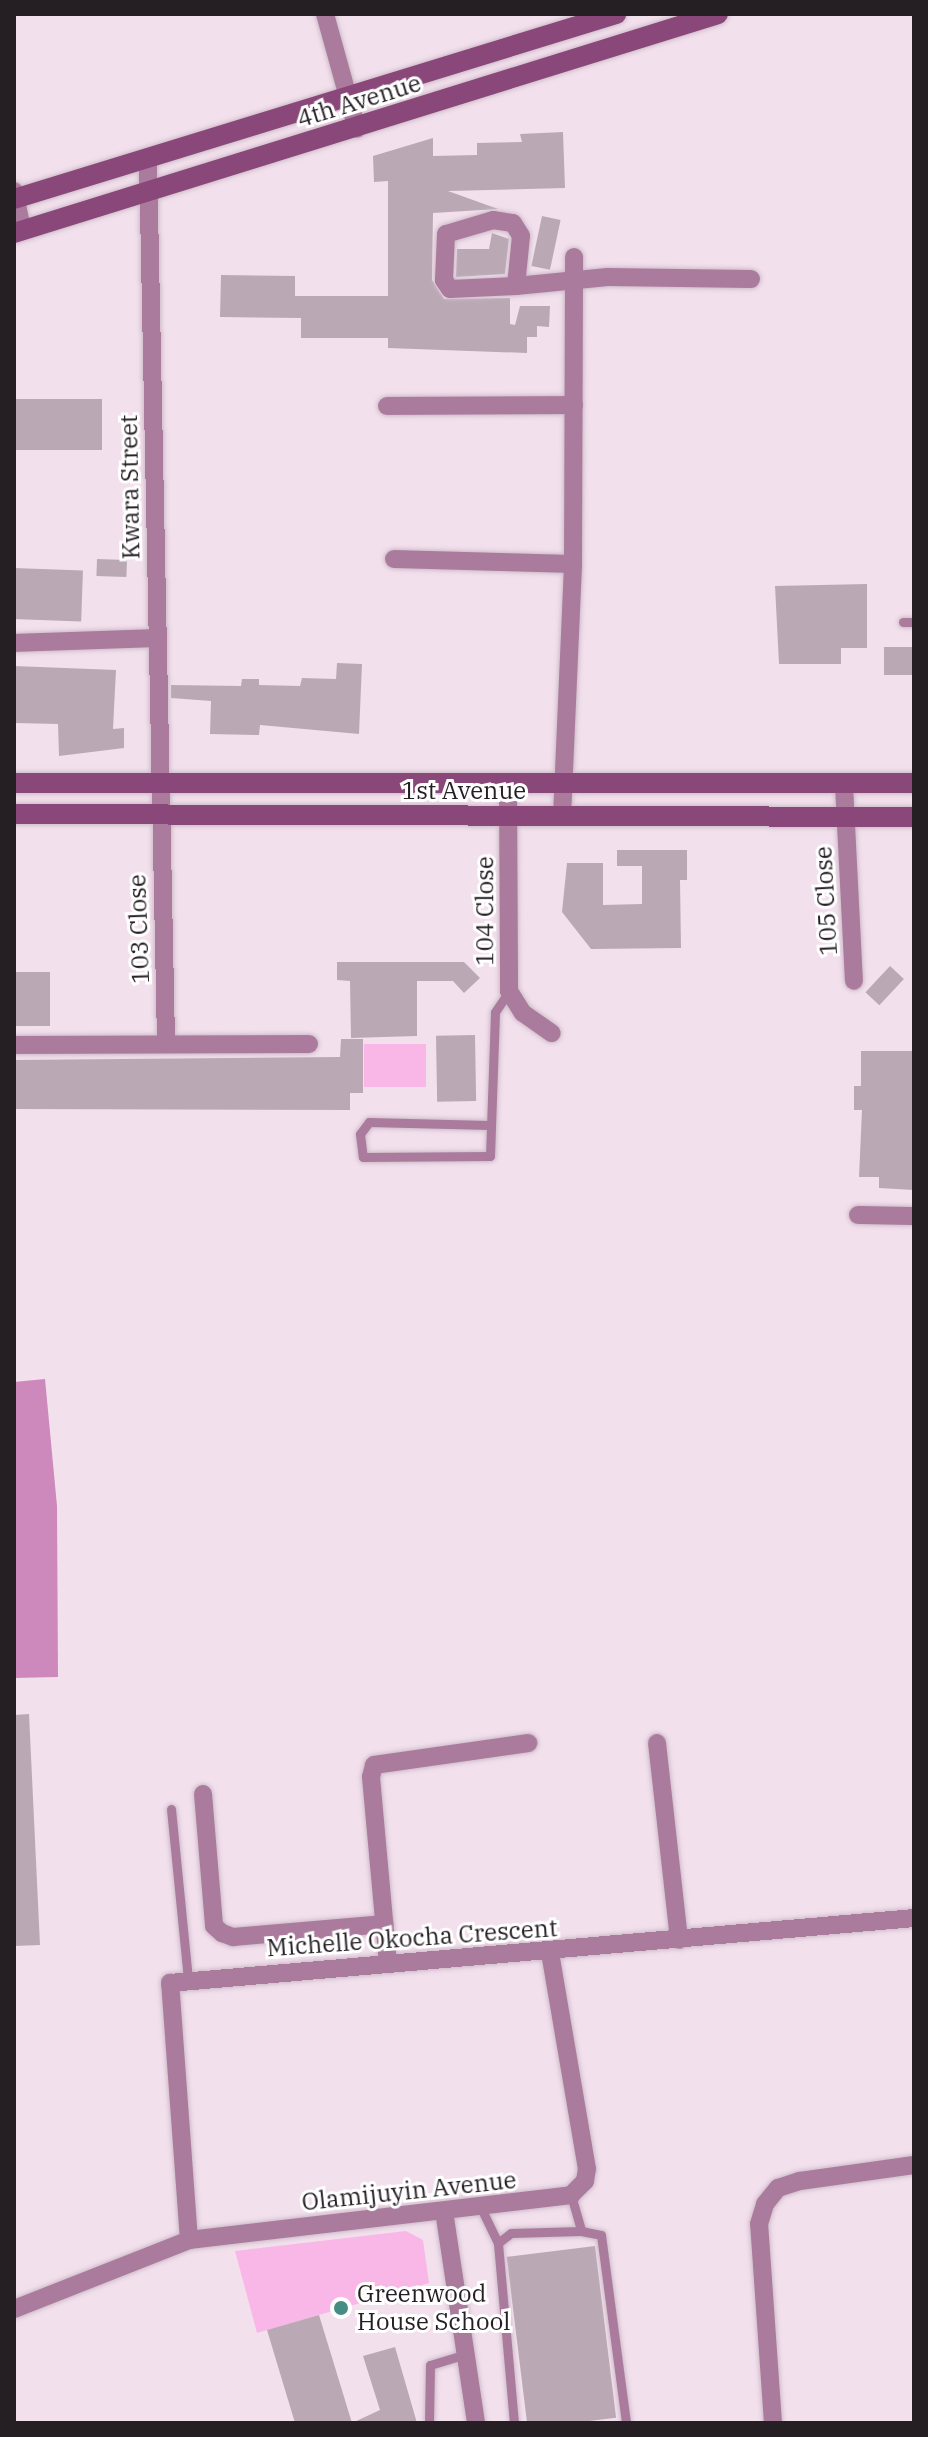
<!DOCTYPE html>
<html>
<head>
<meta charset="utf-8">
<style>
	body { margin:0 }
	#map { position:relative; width:928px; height:2437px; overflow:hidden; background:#f3e0ed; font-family:"IBM Plex Serif",serif }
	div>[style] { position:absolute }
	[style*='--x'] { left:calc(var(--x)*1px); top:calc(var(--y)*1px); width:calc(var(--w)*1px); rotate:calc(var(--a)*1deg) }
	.green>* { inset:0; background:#f9b7e8; transform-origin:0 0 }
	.water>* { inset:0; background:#cd88bc }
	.building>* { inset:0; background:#baa9b5; transform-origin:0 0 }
	.roads { filter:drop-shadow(0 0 2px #cebdc9) drop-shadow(0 0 2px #cebdc9) }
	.lane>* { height:9px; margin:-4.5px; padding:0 4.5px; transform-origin:4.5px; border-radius:4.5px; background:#ab7b9e }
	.street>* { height:18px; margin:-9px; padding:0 9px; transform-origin:9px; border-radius:9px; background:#ab7b9e }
	.secondary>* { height:20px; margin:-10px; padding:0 10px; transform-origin:10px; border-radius:10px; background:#8a477a }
	.dots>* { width:22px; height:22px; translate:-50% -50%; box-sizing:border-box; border:4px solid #fff; border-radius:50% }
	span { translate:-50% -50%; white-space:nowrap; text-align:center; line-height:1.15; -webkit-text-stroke:6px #fff; paint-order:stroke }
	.street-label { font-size:24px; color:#251f24 }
	.poi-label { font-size:24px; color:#251f24 }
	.left { translate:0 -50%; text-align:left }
	.frame { position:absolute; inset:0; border:16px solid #251f24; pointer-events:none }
</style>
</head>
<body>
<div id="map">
	<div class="green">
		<i style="left:426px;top:1044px;width:43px;height:62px;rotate:90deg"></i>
		<i style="clip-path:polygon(406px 2231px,423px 2240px,429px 2283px,257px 2333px,235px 2251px)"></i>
	</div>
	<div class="water">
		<i style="clip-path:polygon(45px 1379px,57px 1506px,58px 1677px,14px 1678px,14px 1382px)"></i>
	</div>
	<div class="building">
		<i style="clip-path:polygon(563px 132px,565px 188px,448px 191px,498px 209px,433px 213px,432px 280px,444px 299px,510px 298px,510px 324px,515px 325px,520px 306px,550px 306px,549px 327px,537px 326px,537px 337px,527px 337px,527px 353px,388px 348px,388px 338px,301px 338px,301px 318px,220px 317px,221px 275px,295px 276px,295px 296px,388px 296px,388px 181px,374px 182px,373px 156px,433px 138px,433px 156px,477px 155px,477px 143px,522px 142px,520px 134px)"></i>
		<i style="left:542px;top:216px;width:19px;height:51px;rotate:12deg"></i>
		<i style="clip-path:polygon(492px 233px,509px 239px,505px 274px,456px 277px,457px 249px,489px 249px)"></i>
		<i style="left:14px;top:399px;width:88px;height:51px"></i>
		<i style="left:97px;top:559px;width:30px;height:17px;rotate:2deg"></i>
		<i style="left:14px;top:568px;width:69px;height:51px;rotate:2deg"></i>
		<i style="clip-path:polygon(867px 584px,867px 648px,841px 648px,841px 664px,779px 664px,775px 586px)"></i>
		<i style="left:914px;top:647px;width:28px;height:30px;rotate:90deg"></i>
		<i style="clip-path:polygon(337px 663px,362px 664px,359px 734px,260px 725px,259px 735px,210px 734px,211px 701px,171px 698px,171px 685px,241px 686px,242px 679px,259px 679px,259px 685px,300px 686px,302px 678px,336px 679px)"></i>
		<i style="clip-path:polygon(14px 666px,116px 670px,113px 729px,124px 728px,124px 748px,59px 756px,58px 724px,14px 723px)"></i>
		<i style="clip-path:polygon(617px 850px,687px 850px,687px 880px,680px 880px,681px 948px,591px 949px,562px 912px,567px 863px,603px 863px,603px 905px,642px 904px,642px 866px,617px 866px)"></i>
		<i style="clip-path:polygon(337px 962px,464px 962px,480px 978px,464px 993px,453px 981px,417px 981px,417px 1036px,351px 1038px,350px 981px,337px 980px)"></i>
		<i style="left:890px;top:966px;width:19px;height:36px;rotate:43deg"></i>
		<i style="left:14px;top:972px;width:36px;height:54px"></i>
		<i style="left:475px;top:1035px;width:66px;height:39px;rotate:89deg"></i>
		<i style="clip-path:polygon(341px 1039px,363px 1039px,363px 1093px,350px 1093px,350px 1110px,14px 1109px,14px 1060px,340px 1057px)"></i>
		<i style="clip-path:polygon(861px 1051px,914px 1051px,914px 1190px,879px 1188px,879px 1177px,859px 1177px,862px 1110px,854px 1110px,854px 1086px,861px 1086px)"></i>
		<i style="clip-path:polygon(29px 1714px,40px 1945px,14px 1946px,14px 1715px)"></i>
		<i style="left:595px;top:2246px;width:173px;height:89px;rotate:83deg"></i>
		<i style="clip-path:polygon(319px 2315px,352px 2423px,295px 2423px,267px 2330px)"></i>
		<i style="clip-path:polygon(395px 2347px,417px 2423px,352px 2423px,380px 2410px,363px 2356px)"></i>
	</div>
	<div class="roads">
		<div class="lane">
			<i style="--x:903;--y:622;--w:11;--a:0"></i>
			<i style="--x:489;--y:1125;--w:120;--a:-178.6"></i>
			<i style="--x:369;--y:1122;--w:15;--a:127"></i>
			<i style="--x:360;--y:1134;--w:23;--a:83"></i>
			<i style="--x:363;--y:1157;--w:127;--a:-0.5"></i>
			<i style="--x:490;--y:1156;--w:144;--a:-88"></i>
			<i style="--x:495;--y:1012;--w:25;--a:-56"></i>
			<i style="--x:171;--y:1809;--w:171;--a:84.3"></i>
			<i style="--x:571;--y:2195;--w:37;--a:74"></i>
			<i style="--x:480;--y:2206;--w:41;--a:64.1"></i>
			<i style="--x:429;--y:2423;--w:58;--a:-89"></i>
			<i style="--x:430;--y:2365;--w:37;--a:-17"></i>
			<i style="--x:514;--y:2423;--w:181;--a:-95.1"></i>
			<i style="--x:498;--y:2243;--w:16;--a:-38"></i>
			<i style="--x:511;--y:2233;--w:70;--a:-1.6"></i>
			<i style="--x:581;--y:2231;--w:20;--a:11"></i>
			<i style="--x:601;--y:2235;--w:190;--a:82.4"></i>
		</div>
		<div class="street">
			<i style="--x:325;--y:14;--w:119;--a:74.5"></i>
			<i style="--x:148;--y:160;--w:882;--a:88.83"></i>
			<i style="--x:14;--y:191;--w:40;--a:78"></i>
			<i style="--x:516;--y:286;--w:66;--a:177.4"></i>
			<i style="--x:450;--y:289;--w:11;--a:-124"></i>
			<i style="--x:444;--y:280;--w:46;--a:-87.5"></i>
			<i style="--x:446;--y:234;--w:49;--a:-16.6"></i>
			<i style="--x:493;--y:220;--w:20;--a:9"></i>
			<i style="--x:513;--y:223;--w:15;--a:58"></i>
			<i style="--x:521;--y:236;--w:50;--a:95.7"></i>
			<i style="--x:516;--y:286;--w:92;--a:-5.6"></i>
			<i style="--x:608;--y:277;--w:143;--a:0.8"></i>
			<i style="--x:387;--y:406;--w:187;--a:-0.3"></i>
			<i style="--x:394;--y:559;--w:179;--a:1.6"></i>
			<i style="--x:14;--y:643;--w:142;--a:-2"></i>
			<i style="--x:508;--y:785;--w:206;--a:89.7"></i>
			<i style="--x:509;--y:991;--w:26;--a:58"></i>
			<i style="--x:523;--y:1013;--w:35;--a:35"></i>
			<i style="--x:844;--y:785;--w:196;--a:87.1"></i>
			<i style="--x:562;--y:817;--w:253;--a:-87.5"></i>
			<i style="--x:573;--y:564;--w:307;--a:-89.8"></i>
			<i style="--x:14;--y:1045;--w:295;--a:-0.2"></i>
			<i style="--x:858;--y:1215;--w:56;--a:1"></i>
			<i style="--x:657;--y:1743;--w:198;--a:83.6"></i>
			<i style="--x:203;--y:1794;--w:132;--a:85.2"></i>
			<i style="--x:214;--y:1926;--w:11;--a:41"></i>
			<i style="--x:222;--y:1933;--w:12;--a:20"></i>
			<i style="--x:233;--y:1937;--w:152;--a:-4.9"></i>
			<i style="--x:388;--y:1964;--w:188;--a:-95.2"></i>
			<i style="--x:371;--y:1777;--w:12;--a:-76"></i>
			<i style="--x:374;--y:1765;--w:156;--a:-8.1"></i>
			<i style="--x:444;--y:2211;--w:214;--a:81.4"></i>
			<i style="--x:189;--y:2240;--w:258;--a:-94.2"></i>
			<i style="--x:170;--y:1983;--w:747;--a:-4.99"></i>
			<i style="--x:14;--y:2309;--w:188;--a:-21.5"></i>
			<i style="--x:189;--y:2240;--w:385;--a:-6.7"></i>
			<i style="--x:571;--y:2195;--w:20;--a:-45"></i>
			<i style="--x:585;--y:2181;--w:12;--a:-81"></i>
			<i style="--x:587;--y:2169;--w:219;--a:-99.7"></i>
			<i style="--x:773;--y:2423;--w:199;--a:-94"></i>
			<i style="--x:759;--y:2224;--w:21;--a:-73"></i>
			<i style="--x:765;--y:2204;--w:21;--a:-51"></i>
			<i style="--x:778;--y:2188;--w:23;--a:-18"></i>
			<i style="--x:800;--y:2181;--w:115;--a:-8"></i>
		</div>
		<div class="secondary">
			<i style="--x:14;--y:199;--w:630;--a:-17.08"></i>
			<i style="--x:14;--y:233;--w:737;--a:-17.28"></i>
			<i style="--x:14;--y:783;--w:900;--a:0"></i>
			<i style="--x:14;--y:814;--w:900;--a:0.19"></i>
		</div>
	</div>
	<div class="dots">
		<i style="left:341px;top:2308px;background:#468c85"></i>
	</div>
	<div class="street-label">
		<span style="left:359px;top:101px;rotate:-17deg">4th Avenue</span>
		<span style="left:130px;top:487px;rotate:-91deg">Kwara Street</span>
		<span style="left:464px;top:791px">1st Avenue</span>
		<span style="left:826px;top:901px;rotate:-93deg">105 Close</span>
		<span style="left:485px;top:911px;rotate:-90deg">104 Close</span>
		<span style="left:139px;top:929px;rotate:-92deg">103 Close</span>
		<span style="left:412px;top:1938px;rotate:-4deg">Michelle Okocha Crescent</span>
		<span style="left:409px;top:2191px;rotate:-6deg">Olamijuyin Avenue</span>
	</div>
	<div class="poi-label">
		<span class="left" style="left:357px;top:2308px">Greenwood<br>House School</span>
	</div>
	<div class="frame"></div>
</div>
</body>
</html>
